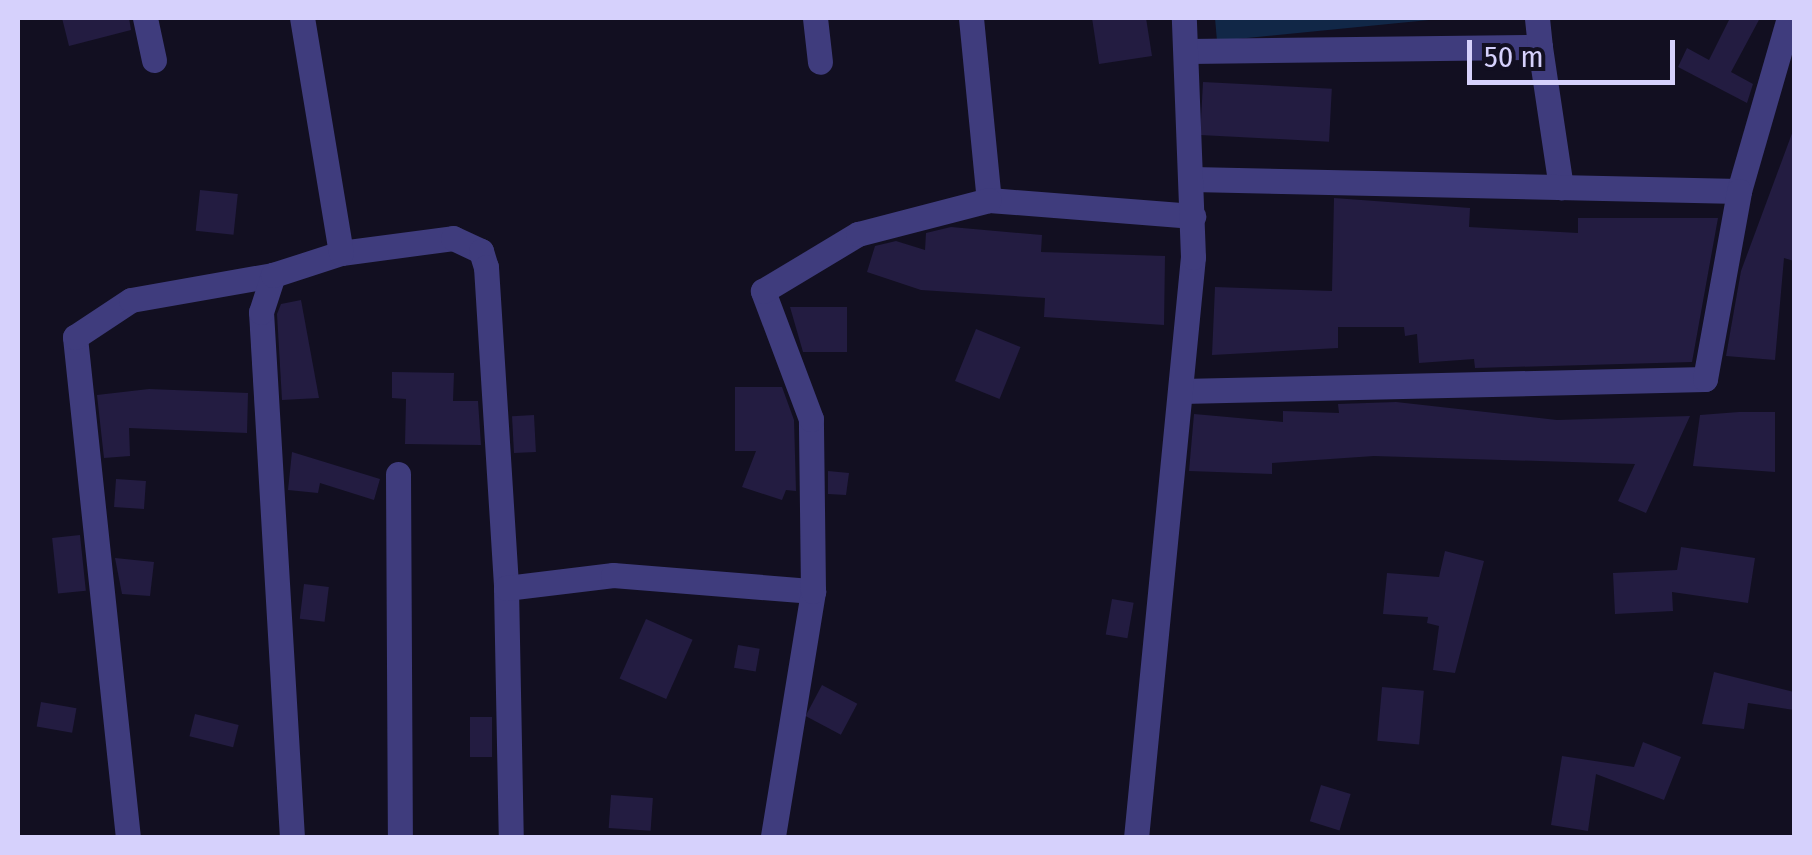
<!DOCTYPE html>
<html>
<head>
<meta charset="utf-8">
<style>
	body { margin:0 }
	#map { position:relative; width:1812px; height:855px; overflow:hidden; background:#120f21; font-family:"Fira Sans Condensed",sans-serif }
	div>[style] { position:absolute }
	[style*='--x'] { left:calc(var(--x)*1px); top:calc(var(--y)*1px); width:calc(var(--w)*1px); rotate:calc(var(--a)*1deg) }
	.water>* { inset:0; background:#112747 }
	.building>* { inset:0; background:#231c41; transform-origin:0 0 }
	.minor>* { height:25px; margin:-12.5px; padding:0 12.5px; transform-origin:12.5px; border-radius:12.5px; background:#3f3c7d }
	span { translate:-50% -50%; white-space:nowrap; text-align:center; line-height:1.15; -webkit-text-stroke:10px #120f21; paint-order:stroke }
	.frame { position:absolute; inset:0; border:20px solid #d6d1fc; pointer-events:none }
	.scale { position:absolute; left:1467px; top:40px; width:208px; height:45px; box-sizing:border-box; border:5px solid #d6d1fc; border-top:0; padding-left:12px; font-size:30px; line-height:35px; white-space:nowrap; color:#d6d1fc; -webkit-text-stroke:8px #120f21; paint-order:stroke }
</style>
</head>
<body>
<div id="map">
	<div class="water">
		<i style="clip-path:polygon(1215px 18px,1449px 18px,1217px 41px)"></i>
	</div>
	<div class="building">
		<i style="clip-path:polygon(62px 18px,129px 18px,131px 30px,69px 46px)"></i>
		<i style="clip-path:polygon(1092px 18px,1146px 18px,1152px 56px,1099px 64px)"></i>
		<i style="clip-path:polygon(1730px 18px,1760px 18px,1731px 72px,1753px 84px,1747px 103px,1678px 67px,1687px 48px,1709px 60px)"></i>
		<i style="left:1203px;top:82px;width:129px;height:53px;rotate:3deg"></i>
		<i style="clip-path:polygon(1794px 128px,1794px 261px,1784px 258px,1775px 360px,1726px 356px,1741px 271px)"></i>
		<i style="left:200px;top:190px;width:38px;height:41px;rotate:6deg"></i>
		<i style="clip-path:polygon(1334px 198px,1470px 208px,1469px 227px,1578px 233px,1578px 218px,1718px 218px,1692px 362px,1475px 368px,1474px 359px,1419px 363px,1417px 334px,1405px 336px,1404px 327px,1338px 327px,1338px 348px,1212px 355px,1215px 287px,1332px 291px)"></i>
		<i style="clip-path:polygon(951px 227px,1042px 235px,1041px 252px,1165px 256px,1164px 325px,1044px 317px,1045px 298px,921px 290px,867px 272px,875px 246px,896px 241px,925px 250px,926px 233px)"></i>
		<i style="clip-path:polygon(301px 300px,319px 398px,282px 400px,277px 314px,281px 304px)"></i>
		<i style="clip-path:polygon(790px 307px,847px 307px,847px 352px,803px 352px)"></i>
		<i style="left:976px;top:329px;width:48px;height:56px;rotate:22deg"></i>
		<i style="clip-path:polygon(392px 372px,454px 373px,453px 401px,478px 401px,481px 445px,405px 444px,406px 399px,392px 398px)"></i>
		<i style="clip-path:polygon(735px 387px,782px 387px,794px 420px,796px 491px,786px 490px,782px 500px,742px 487px,756px 451px,735px 451px)"></i>
		<i style="clip-path:polygon(149px 389px,248px 393px,247px 433px,129px 428px,130px 456px,104px 458px,97px 395px)"></i>
		<i style="clip-path:polygon(1396px 402px,1557px 420px,1690px 416px,1646px 513px,1618px 501px,1635px 464px,1374px 456px,1272px 463px,1272px 474px,1189px 471px,1194px 414px,1283px 422px,1283px 411px,1339px 413px,1338px 404px)"></i>
		<i style="clip-path:polygon(1739px 412px,1775px 412px,1775px 472px,1693px 466px,1700px 415px)"></i>
		<i style="left:534px;top:415px;width:37px;height:22px;rotate:87deg"></i>
		<i style="clip-path:polygon(292px 452px,380px 479px,374px 500px,320px 483px,318px 493px,288px 490px)"></i>
		<i style="clip-path:polygon(828px 471px,849px 473px,846px 495px,828px 494px)"></i>
		<i style="left:116px;top:479px;width:30px;height:28px;rotate:4deg"></i>
		<i style="left:80px;top:535px;width:56px;height:28px;rotate:84deg"></i>
		<i style="clip-path:polygon(1681px 547px,1755px 558px,1748px 603px,1672px 592px,1673px 611px,1615px 614px,1613px 573px,1677px 570px)"></i>
		<i style="clip-path:polygon(1445px 551px,1484px 561px,1455px 673px,1433px 670px,1439px 626px,1427px 623px,1428px 617px,1383px 614px,1387px 573px,1439px 577px)"></i>
		<i style="clip-path:polygon(115px 558px,154px 562px,150px 596px,122px 594px)"></i>
		<i style="left:304px;top:584px;width:25px;height:35px;rotate:7deg"></i>
		<i style="left:1112px;top:599px;width:22px;height:36px;rotate:10deg"></i>
		<i style="left:646px;top:619px;width:51px;height:65px;rotate:24deg"></i>
		<i style="left:738px;top:645px;width:22px;height:23px;rotate:10deg"></i>
		<i style="clip-path:polygon(1714px 672px,1794px 692px,1794px 710px,1748px 703px,1744px 729px,1702px 724px)"></i>
		<i style="left:822px;top:685px;width:40px;height:35px;rotate:28deg"></i>
		<i style="left:1382px;top:687px;width:42px;height:54px;rotate:5deg"></i>
		<i style="left:41px;top:702px;width:36px;height:25px;rotate:10deg"></i>
		<i style="left:195px;top:714px;width:45px;height:23px;rotate:14deg"></i>
		<i style="left:470px;top:717px;width:22px;height:40px"></i>
		<i style="clip-path:polygon(1643px 742px,1681px 757px,1664px 800px,1596px 774px,1588px 831px,1551px 825px,1562px 756px,1634px 767px)"></i>
		<i style="left:1321px;top:785px;width:31px;height:38px;rotate:17deg"></i>
		<i style="left:611px;top:795px;width:42px;height:33px;rotate:4deg"></i>
	</div>
	<div class="minor">
		<i style="--x:145;--y:18;--w:43;--a:77.9"></i>
		<i style="--x:815;--y:18;--w:44;--a:83.5"></i>
		<i style="--x:971;--y:18;--w:183;--a:84.4"></i>
		<i style="--x:989;--y:200;--w:205;--a:4.5"></i>
		<i style="--x:1540;--y:47;--w:142;--a:81.5"></i>
		<i style="--x:1188;--y:51;--w:352;--a:-0.7"></i>
		<i style="--x:1540;--y:47;--w:29;--a:-96"></i>
		<i style="--x:1192;--y:179;--w:547;--a:1.26"></i>
		<i style="--x:1739;--y:191;--w:180;--a:-73.9"></i>
		<i style="--x:341;--y:253;--w:113;--a:-7.6"></i>
		<i style="--x:453;--y:238;--w:31;--a:25"></i>
		<i style="--x:481;--y:251;--w:17;--a:73"></i>
		<i style="--x:486;--y:267;--w:322;--a:86.4"></i>
		<i style="--x:506;--y:588;--w:250;--a:88.9"></i>
		<i style="--x:1181;--y:391;--w:524;--a:-1.31"></i>
		<i style="--x:1705;--y:379;--w:191;--a:-79.7"></i>
		<i style="--x:398;--y:474;--w:364;--a:89.7"></i>
		<i style="--x:506;--y:588;--w:108;--a:-6.9"></i>
		<i style="--x:613;--y:575;--w:201;--a:4.6"></i>
		<i style="--x:773;--y:836;--w:248;--a:-80.7"></i>
		<i style="--x:813;--y:591;--w:172;--a:-90.7"></i>
		<i style="--x:811;--y:419;--w:137;--a:-110.6"></i>
		<i style="--x:763;--y:291;--w:111;--a:-31"></i>
		<i style="--x:858;--y:234;--w:135;--a:-14.5"></i>
		<i style="--x:128;--y:838;--w:504;--a:-96.04"></i>
		<i style="--x:75;--y:337;--w:67;--a:-33.5"></i>
		<i style="--x:131;--y:300;--w:144;--a:-10"></i>
		<i style="--x:292;--y:838;--w:527;--a:-93.37"></i>
		<i style="--x:261;--y:312;--w:39;--a:-72"></i>
		<i style="--x:273;--y:275;--w:71;--a:-17.9"></i>
		<i style="--x:341;--y:253;--w:238;--a:-99.4"></i>
		<i style="--x:1136;--y:838;--w:584;--a:-84.4"></i>
		<i style="--x:1193;--y:257;--w:239;--a:-92.2"></i>
	</div>
	<div class="frame"></div>
	<div class="scale">50 m</div>
</div>
</body>
</html>
